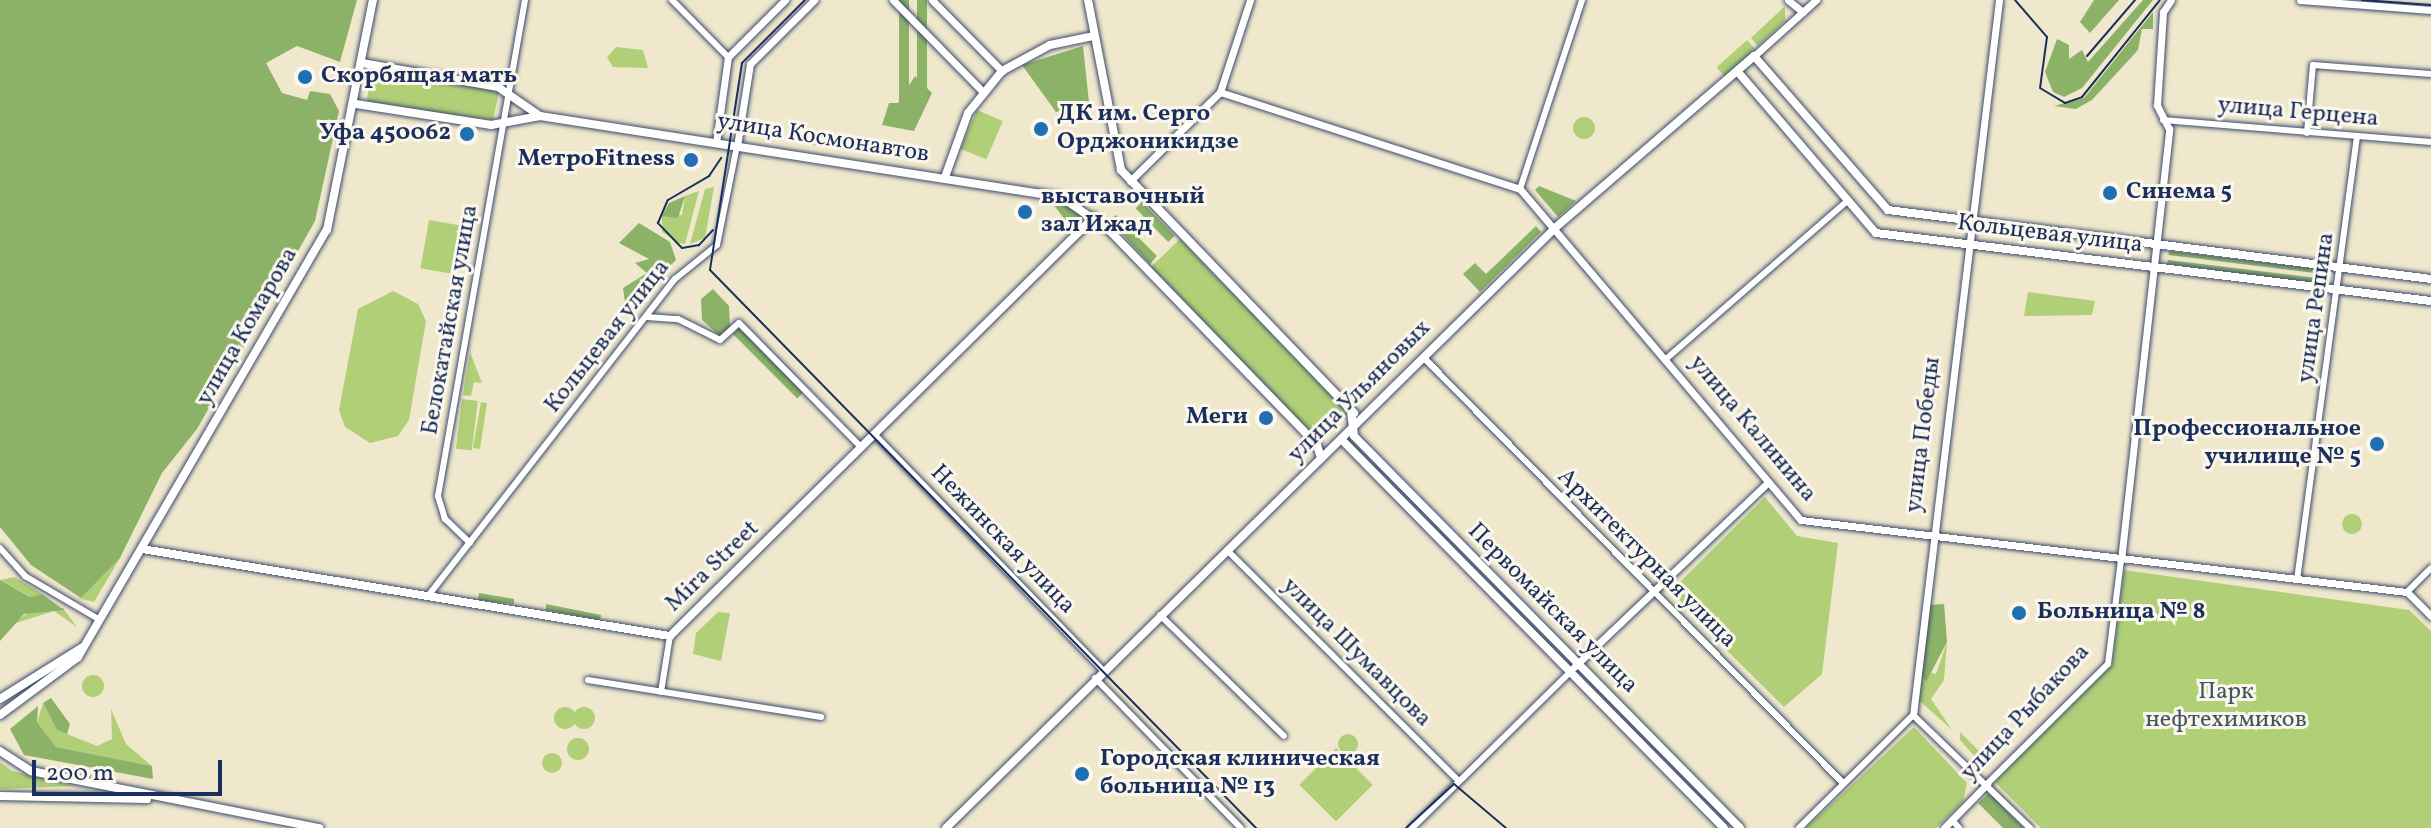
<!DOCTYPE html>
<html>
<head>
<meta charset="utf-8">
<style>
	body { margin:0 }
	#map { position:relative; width:2431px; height:828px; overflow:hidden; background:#f0e8cd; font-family:Vollkorn,serif }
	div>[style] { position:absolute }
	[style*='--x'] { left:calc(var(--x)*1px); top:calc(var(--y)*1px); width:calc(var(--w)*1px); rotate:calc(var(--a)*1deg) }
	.green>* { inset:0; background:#b0cf77; transform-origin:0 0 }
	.round { border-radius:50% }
	.forest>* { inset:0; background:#8cb268; transform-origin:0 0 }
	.roads { filter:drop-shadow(0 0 2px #3b4b6f) drop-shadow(0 0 2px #3b4b6f) }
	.minor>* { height:6px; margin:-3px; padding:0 3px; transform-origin:3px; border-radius:3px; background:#fff }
	.tertiary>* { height:7px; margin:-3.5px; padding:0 3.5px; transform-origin:3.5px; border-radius:3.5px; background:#fff }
	.secondary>* { height:8px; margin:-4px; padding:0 4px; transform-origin:4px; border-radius:4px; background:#fff }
	.tram>* { height:2px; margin:-1px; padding:0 1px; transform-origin:1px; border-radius:1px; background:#1b2f5e }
	.rail>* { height:2px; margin:-1px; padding:0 1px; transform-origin:1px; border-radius:1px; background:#1b2f5e }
	.dots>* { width:22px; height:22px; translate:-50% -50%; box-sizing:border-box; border:4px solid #fbf7ec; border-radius:50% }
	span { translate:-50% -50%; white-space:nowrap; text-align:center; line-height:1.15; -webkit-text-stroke:6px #fbf7ec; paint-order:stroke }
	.poi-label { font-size:24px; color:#1b2f5e; font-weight:700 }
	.left { translate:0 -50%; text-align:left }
	.right { translate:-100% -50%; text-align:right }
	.street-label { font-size:24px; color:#1b2f5e }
	.park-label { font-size:24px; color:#405764 }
	.scale { position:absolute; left:32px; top:760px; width:190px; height:36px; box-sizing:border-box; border:4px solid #1b2f5e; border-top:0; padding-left:10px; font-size:24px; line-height:28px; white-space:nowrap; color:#1b2f5e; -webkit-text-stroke:6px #fbf7ec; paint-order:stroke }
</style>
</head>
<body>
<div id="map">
	<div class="green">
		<i style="clip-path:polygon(1785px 6px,1785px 21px,1758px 46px,1751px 38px)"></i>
		<i style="left:1747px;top:40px;width:12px;height:41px;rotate:48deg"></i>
		<i style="clip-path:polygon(616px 47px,643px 50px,648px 68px,613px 67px,607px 57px)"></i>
		<i style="clip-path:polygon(373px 65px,500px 88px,493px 120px,366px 105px)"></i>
		<i style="left:977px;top:110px;width:28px;height:42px;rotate:23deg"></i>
		<i class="round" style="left:1573px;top:117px;width:22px;height:22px"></i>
		<i style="left:807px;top:133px;width:62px;height:11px;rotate:8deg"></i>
		<i style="clip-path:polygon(714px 187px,705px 238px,690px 244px,705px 189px)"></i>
		<i style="clip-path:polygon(699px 191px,685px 244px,679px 243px,662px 232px,662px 216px,682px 215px,685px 196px)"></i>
		<i style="left:429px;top:220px;width:35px;height:49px;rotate:10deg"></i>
		<i style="left:1180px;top:239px;width:243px;height:44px;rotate:46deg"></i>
		<i style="clip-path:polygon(393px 291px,418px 304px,426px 321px,409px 420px,398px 436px,370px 443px,345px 427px,339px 410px,358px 309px)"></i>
		<i style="clip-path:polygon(2028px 292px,2095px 301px,2092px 315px,2024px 316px)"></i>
		<i style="clip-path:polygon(470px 352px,482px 383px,474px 382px,471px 396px,463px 395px)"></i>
		<i style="left:462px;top:399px;width:16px;height:50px;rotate:7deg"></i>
		<i style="clip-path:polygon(481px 402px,487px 403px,480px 449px,473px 448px)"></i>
		<i style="clip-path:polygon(1765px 497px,1797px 536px,1838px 543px,1822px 674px,1784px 707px,1669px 593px)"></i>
		<i class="round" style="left:2342px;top:514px;width:20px;height:20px"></i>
		<i style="clip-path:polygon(120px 558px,94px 602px,74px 597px,81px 598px)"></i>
		<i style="clip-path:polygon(2124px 570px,2409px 610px,2431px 631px,2431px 828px,2041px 828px,1995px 782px,2112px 665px)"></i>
		<i style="clip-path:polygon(14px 577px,28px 585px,42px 594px,31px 597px,0 580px)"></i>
		<i style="clip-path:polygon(63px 608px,77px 627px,54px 611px,10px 625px,34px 609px)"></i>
		<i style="clip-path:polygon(718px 612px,730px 613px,721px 661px,693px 654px,696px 633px)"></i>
		<i style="clip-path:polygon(1947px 642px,1944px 680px,1931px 699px,1952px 730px,1921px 702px,1916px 706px,1919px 670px,1936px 674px)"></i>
		<i class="round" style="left:82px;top:675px;width:22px;height:22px"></i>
		<i style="clip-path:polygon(43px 703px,57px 730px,97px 746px,112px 739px,111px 709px,126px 744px,152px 766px,56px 747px,37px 722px)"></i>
		<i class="round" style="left:554px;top:707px;width:22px;height:22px"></i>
		<i class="round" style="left:573px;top:707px;width:22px;height:22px"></i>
		<i style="clip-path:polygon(1914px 727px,1967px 783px,1963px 802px,1936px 828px,1806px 828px)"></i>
		<i style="clip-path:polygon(1960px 732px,1988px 760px,1986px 769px,1960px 740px)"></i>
		<i class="round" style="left:1338px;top:734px;width:20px;height:20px"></i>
		<i class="round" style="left:567px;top:738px;width:22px;height:22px"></i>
		<i style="left:1336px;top:748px;width:52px;height:52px;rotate:45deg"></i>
		<i class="round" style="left:542px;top:753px;width:20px;height:20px"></i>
		<i style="clip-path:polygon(0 762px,12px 771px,74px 786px,0 789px)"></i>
	</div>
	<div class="forest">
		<i style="clip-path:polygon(0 0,357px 0,340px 62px,297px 46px,266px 63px,282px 93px,307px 100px,310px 91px,330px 94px,339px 111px,315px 221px,197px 429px,162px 473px,120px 558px,81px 598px,31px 565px,0 527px)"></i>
		<i style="left:899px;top:0;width:10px;height:114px"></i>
		<i style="left:917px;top:0;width:10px;height:100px"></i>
		<i style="clip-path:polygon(2094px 0,2119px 0,2090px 33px,2080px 22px)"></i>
		<i style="clip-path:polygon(2143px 0,2153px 0,2082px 88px,2064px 97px,2053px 92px,2045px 72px,2057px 39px,2069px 45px,2069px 59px,2082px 50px,2088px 62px)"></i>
		<i style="clip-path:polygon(2153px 12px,2153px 29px,2142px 29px,2138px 50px,2092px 100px,2076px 109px,2054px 106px,2084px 98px)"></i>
		<i style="clip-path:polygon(1083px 46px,1089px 102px,1056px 112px,1022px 65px)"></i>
		<i style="clip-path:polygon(915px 76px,932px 93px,914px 131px,882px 125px,889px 103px,898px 103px)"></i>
		<i style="clip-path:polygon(1539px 186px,1576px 201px,1558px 217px,1535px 190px)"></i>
		<i style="clip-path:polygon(685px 196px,678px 218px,662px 216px,669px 203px)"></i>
		<i style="clip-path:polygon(1060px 201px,1090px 216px,1072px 229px,1053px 204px)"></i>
		<i style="left:1142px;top:202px;width:47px;height:9px;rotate:46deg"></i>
		<i style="clip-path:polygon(1116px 215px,1157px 256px,1150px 264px,1109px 220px)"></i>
		<i style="clip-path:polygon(639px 223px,670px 242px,676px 260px,626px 310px,623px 288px,647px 273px,635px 263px,649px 259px,619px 243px)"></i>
		<i style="clip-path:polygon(1536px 226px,1541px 232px,1480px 292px,1463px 274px,1475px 263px,1486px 274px)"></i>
		<i style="left:2169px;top:251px;width:158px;height:4px;rotate:7deg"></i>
		<i style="clip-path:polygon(2168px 260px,2325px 279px,2325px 284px,2167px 264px)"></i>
		<i style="clip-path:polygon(713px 289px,729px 306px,730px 327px,720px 336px,702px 320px,701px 299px)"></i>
		<i style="left:740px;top:327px;width:91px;height:10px;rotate:45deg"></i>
		<i style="clip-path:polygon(0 580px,30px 597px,42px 594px,64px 610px,24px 614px,0 641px)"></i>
		<i style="clip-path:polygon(479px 593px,514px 599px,514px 604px,478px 600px)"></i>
		<i style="clip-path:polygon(546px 604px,601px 615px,600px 620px,546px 610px)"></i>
		<i style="clip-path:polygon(1944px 604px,1947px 642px,1926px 682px,1919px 670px,1927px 605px)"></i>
		<i style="clip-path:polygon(51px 698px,70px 724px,67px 734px,57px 730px,43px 703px)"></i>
		<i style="clip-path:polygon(38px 706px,37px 722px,56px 747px,152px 766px,153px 779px,24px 755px,10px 729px)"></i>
		<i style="clip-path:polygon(1989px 793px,2024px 828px,2003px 828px,1978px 803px)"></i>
	</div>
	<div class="roads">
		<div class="minor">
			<i style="--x:672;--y:0;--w:80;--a:45.5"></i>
			<i style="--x:2163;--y:120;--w:269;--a:4.7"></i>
			<i style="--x:2307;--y:133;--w:68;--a:-85"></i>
			<i style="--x:2313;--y:65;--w:118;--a:4.4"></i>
			<i style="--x:1520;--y:189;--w:199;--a:-71.8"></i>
			<i style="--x:647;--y:317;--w:31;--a:4"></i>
			<i style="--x:678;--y:319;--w:47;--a:26.6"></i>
			<i style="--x:720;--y:340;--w:25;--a:-42"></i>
			<i style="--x:739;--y:323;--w:175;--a:45.5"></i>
			<i style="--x:1424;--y:358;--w:598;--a:45.41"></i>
			<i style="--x:1666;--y:359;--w:239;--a:-41.1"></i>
			<i style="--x:875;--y:435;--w:327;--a:45.9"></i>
			<i style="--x:470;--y:543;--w:35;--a:-136"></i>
			<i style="--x:445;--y:519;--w:24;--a:-107"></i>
			<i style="--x:438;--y:496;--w:504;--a:-80.05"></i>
			<i style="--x:0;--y:548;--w:38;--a:48"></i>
			<i style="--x:25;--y:576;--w:87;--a:30.4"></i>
			<i style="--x:1227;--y:550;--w:327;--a:44.9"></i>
			<i style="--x:2297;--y:580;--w:447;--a:-82.3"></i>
			<i style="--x:2407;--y:592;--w:34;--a:-45"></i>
			<i style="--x:428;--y:596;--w:402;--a:-52.1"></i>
			<i style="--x:675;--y:279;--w:54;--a:-39"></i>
			<i style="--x:717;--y:245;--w:101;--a:-78.6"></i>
			<i style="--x:1160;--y:615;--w:173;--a:44.3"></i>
			<i style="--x:1095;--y:678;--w:209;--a:45.8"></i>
			<i style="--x:588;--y:680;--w:236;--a:9"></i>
			<i style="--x:661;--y:692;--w:57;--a:-80.9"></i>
			<i style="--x:1987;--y:784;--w:170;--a:-44.8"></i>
			<i style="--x:2108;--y:664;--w:105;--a:-82.9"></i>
			<i style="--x:1952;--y:820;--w:11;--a:49"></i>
			<i style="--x:1412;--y:828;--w:222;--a:-44.6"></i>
			<i style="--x:1799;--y:828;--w:161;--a:-44.7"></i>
			<i style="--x:1913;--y:715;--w:163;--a:44"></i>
		</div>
		<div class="tertiary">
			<i style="--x:893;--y:0;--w:127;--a:45.6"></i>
			<i style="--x:932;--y:0;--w:100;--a:45.4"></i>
			<i style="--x:1788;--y:0;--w:19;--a:39"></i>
			<i style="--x:2300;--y:0;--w:131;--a:4.4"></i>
			<i style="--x:1754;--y:56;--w:84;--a:-42.1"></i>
			<i style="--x:1220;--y:92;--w:315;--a:17.9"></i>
			<i style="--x:1520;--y:189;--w:434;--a:49.7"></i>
			<i style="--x:1801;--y:520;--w:610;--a:6.78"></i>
			<i style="--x:2407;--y:592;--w:34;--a:45"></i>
			<i style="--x:716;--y:143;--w:87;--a:-82.1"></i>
			<i style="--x:728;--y:57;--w:81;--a:-45"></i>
			<i style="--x:737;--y:146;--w:83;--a:-81"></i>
			<i style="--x:750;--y:64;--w:91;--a:-45"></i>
			<i style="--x:1130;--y:181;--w:127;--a:-44.7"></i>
			<i style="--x:1220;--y:92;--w:97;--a:-71.9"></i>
			<i style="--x:2121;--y:560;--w:434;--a:-83.6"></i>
			<i style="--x:2169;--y:129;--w:27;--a:-117"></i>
			<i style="--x:2157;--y:105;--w:93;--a:-86.3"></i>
			<i style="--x:2163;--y:12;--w:14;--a:-56"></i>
			<i style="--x:1574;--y:667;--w:268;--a:-43.6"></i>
			<i style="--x:1913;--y:715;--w:720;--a:-83.14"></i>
			<i style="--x:1944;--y:828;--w:62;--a:-45.7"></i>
		</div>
		<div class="secondary">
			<i style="--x:1088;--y:0;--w:173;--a:79"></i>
			<i style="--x:1121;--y:170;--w:337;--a:46.2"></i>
			<i style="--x:362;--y:63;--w:138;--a:10"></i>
			<i style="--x:498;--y:87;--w:51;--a:34.6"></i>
			<i style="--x:1737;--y:71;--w:213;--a:49.4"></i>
			<i style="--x:1876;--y:233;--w:559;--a:6.99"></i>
			<i style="--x:356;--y:104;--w:137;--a:8.8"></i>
			<i style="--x:491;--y:125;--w:50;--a:-10.4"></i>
			<i style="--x:540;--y:116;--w:527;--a:8.84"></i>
			<i style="--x:1061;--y:197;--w:58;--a:34.5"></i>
			<i style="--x:1109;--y:230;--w:299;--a:45.9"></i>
			<i style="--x:1317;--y:445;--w:14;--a:73"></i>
			<i style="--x:945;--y:177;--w:68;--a:-70.2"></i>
			<i style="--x:968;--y:113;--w:54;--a:-51"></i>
			<i style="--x:1002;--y:71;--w:55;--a:-28.4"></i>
			<i style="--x:1050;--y:45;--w:45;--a:-11.6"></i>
			<i style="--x:1351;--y:411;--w:25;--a:83"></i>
			<i style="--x:1354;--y:436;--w:550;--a:45.44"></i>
			<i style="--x:1342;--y:440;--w:544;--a:45.45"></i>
			<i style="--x:142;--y:549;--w:535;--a:9.36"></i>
			<i style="--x:670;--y:636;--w:596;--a:-44.66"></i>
			<i style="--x:0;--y:699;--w:98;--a:-32.1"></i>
			<i style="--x:0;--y:715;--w:97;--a:-36.6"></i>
			<i style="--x:78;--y:657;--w:494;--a:-59.8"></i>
			<i style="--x:327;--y:230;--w:235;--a:-78.7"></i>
			<i style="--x:0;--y:751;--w:37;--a:33"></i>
			<i style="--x:31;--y:771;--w:294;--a:11.2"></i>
			<i style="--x:0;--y:796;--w:147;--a:1.2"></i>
			<i style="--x:946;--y:828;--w:855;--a:-44.57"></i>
			<i style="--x:1555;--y:228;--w:263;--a:-40.8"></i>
			<i style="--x:1754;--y:56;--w:204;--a:49"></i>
			<i style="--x:1888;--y:210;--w:547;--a:7.24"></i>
		</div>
	</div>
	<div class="tram">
		<i style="--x:805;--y:0;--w:89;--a:135"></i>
		<i style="--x:742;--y:63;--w:209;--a:98.8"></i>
		<i style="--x:710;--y:270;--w:781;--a:45.62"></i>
		<i style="--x:2015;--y:0;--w:49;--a:49.1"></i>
		<i style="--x:2047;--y:37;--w:51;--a:97.8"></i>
		<i style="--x:2040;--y:88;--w:29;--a:31"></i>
		<i style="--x:2065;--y:103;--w:18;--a:-19"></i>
		<i style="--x:2082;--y:97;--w:124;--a:-51.2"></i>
		<i style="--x:2362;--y:0;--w:69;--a:4.1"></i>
		<i style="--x:713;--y:230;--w:21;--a:133"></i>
		<i style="--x:699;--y:245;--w:17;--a:170"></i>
		<i style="--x:682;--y:248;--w:35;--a:-134"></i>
		<i style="--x:658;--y:223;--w:25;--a:-67"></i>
		<i style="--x:668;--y:200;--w:48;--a:-30.3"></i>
		<i style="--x:709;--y:176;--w:22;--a:-56"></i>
		<i style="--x:1406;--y:828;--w:65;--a:-42.5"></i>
		<i style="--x:1454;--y:784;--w:68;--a:40.2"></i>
	</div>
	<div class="rail">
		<i style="--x:2087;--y:56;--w:74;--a:-49.4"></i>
	</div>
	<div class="dots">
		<i style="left:305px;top:77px;background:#1f6fb2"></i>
		<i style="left:1041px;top:129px;background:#1f6fb2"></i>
		<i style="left:467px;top:134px;background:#1f6fb2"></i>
		<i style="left:691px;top:160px;background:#1f6fb2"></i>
		<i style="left:2110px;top:193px;background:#1f6fb2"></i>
		<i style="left:1025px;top:212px;background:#1f6fb2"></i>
		<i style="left:1266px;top:418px;background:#1f6fb2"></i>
		<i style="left:2377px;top:444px;background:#1f6fb2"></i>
		<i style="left:2019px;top:613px;background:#1f6fb2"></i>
		<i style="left:1082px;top:774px;background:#1f6fb2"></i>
	</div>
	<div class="poi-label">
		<span class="left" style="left:321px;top:77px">Скорбящая мать</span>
		<span class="left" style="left:1057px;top:129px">ДК им. Серго<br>Орджоникидзе</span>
		<span class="right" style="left:451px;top:134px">Уфа 450062</span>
		<span class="right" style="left:675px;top:160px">МетроFitness</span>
		<span class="left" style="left:2126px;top:193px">Синема 5</span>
		<span class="left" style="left:1041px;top:212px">выставочный<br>зал Ижад</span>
		<span class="right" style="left:1248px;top:418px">Меги</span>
		<span class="right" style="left:2361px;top:444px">Профессиональное<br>училище № 5</span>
		<span class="left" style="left:2037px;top:613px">Больница № 8</span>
		<span class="left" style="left:1100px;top:774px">Городская клиническая<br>больница № 13</span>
	</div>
	<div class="street-label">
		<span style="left:2298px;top:113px;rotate:5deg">улица Герцена</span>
		<span style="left:823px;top:139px;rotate:9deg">улица Космонавтов</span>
		<span style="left:2050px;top:235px;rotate:7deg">Кольцевая улица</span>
		<span style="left:2317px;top:308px;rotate:-82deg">улица Репина</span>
		<span style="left:451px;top:320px;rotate:-80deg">Белокатайская улица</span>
		<span style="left:248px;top:327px;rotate:-60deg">улица Комарова</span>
		<span style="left:608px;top:337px;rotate:-52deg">Кольцевая улица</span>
		<span style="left:1360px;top:392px;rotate:-45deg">улица Ульяновых</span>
		<span style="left:1752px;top:429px;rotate:50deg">улица Калинина</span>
		<span style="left:1924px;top:435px;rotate:-83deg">улица Победы</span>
		<span style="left:1002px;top:540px;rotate:46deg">Нежинская улица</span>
		<span style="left:1646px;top:559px;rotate:45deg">Архитектурная улица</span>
		<span style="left:713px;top:567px;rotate:-44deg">Mira Street</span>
		<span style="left:1552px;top:609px;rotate:45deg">Первомайская улица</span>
		<span style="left:1356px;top:653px;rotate:45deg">улица Шумавцова</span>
		<span style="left:2026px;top:713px;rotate:-47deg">улица Рыбакова</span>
	</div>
	<div class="park-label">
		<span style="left:2226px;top:707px">Парк<br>нефтехимиков</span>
	</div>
	<div class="scale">200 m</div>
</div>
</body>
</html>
